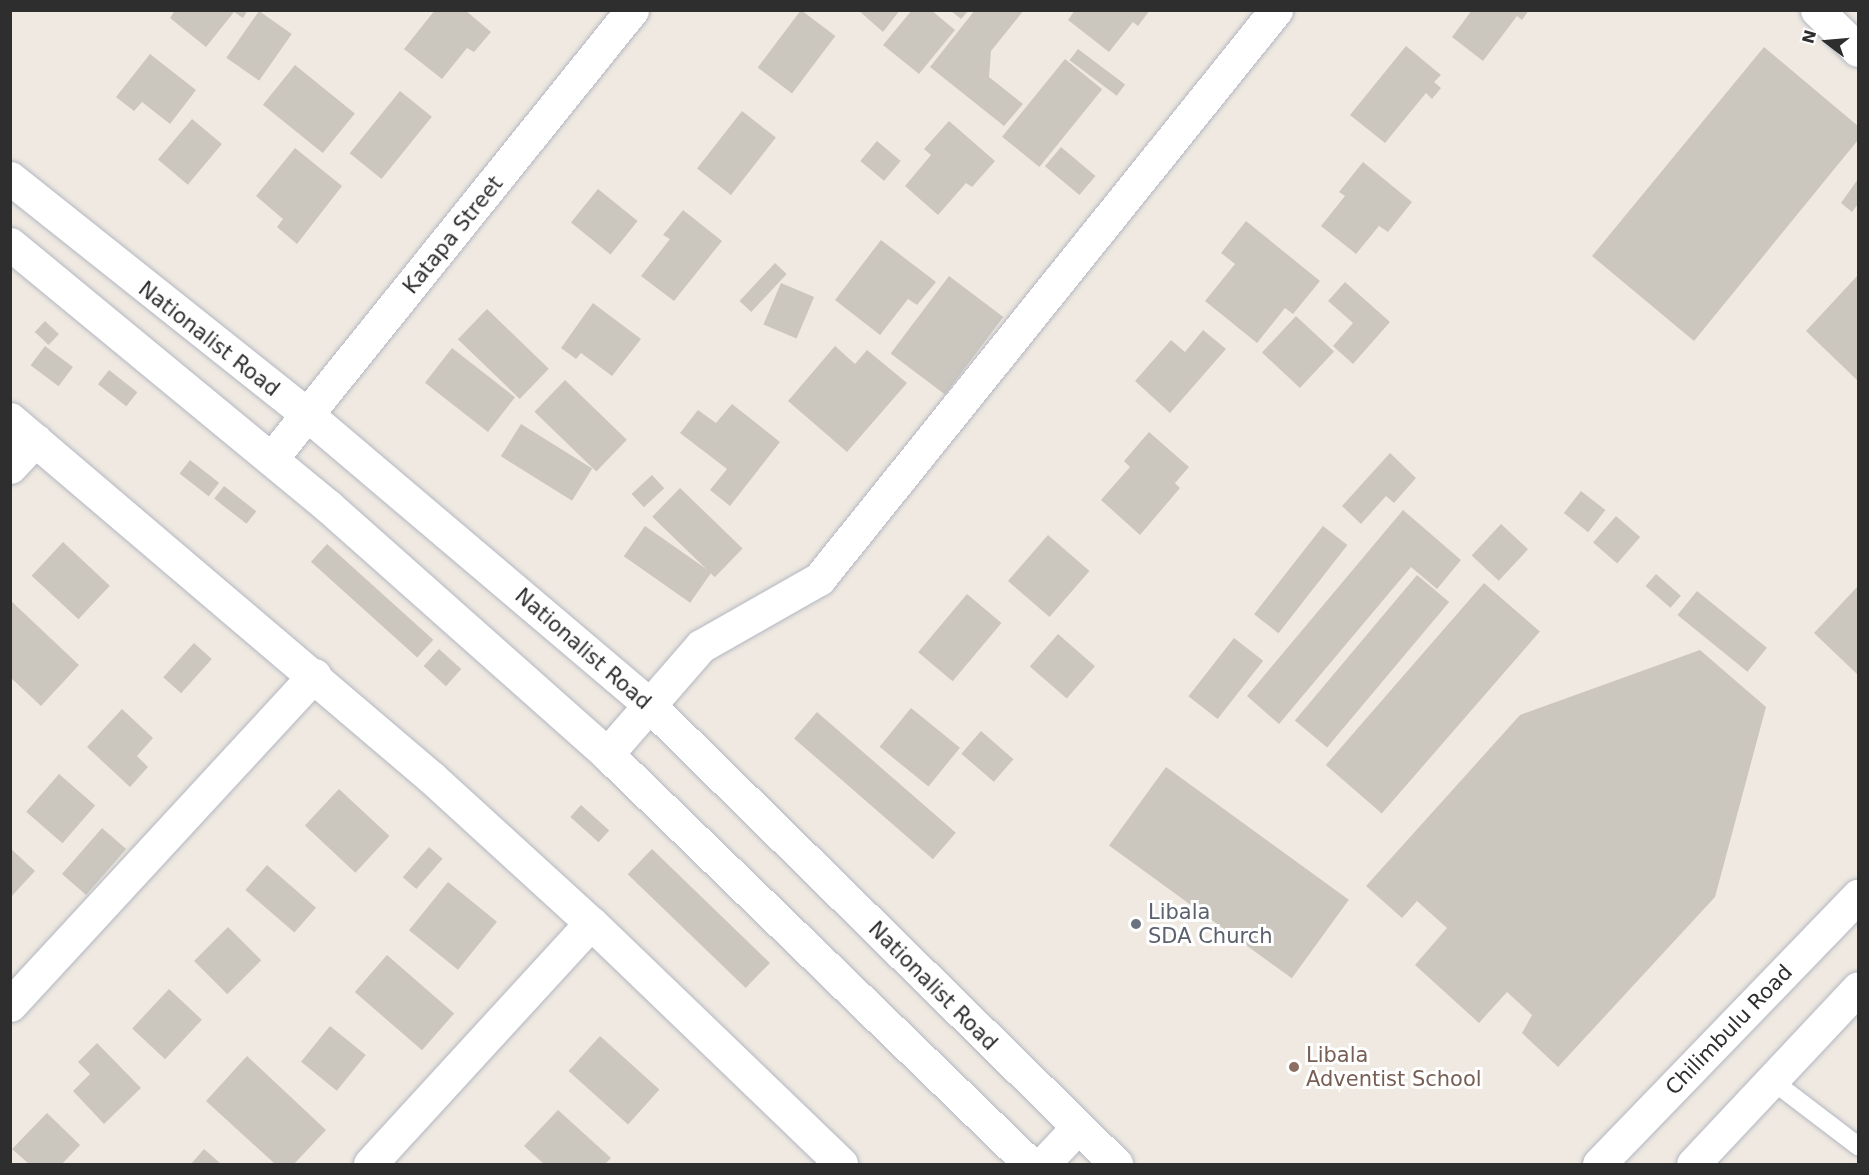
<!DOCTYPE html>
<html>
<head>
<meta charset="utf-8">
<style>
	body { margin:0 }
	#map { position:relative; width:1869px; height:1175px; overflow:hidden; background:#efe9e1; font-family:"DejaVu Sans",sans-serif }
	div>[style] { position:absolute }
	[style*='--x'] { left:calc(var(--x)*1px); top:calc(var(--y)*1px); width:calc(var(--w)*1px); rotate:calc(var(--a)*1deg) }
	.building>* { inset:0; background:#cbc7bf; transform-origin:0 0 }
	.roads { filter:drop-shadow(0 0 2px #b4b7c1) drop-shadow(0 0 2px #b4b7c1) }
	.lane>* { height:18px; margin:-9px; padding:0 9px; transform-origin:9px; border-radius:9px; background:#fff }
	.street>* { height:33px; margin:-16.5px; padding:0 16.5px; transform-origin:16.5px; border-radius:16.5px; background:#fff }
	.secondary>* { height:33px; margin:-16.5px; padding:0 16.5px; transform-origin:16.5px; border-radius:16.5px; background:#fff }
	.dots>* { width:16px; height:16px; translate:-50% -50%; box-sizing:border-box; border:3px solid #fff; border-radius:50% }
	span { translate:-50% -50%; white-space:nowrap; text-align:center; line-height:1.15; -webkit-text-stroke:6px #fff; paint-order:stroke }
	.street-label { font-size:21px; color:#2e2e2e }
	.worship-label { font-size:21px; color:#5b616d }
	.left { translate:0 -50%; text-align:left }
	.education-label { font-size:21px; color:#785e54 }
	.frame { position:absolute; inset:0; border:12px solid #2e2e2e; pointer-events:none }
	.north { position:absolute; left:1797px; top:12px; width:60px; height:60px; -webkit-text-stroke:4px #fff; paint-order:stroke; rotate:286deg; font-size:16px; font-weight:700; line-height:24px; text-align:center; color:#2e2e2e }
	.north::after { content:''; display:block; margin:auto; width:21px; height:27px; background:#2e2e2e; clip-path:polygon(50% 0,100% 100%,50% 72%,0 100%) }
</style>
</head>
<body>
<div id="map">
	<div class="building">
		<i style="clip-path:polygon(175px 10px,248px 10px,243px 18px,234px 12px,206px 47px,170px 18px)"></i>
		<i style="clip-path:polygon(435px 10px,465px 10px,491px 32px,474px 52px,467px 48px,442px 79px,404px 49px)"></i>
		<i style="left:801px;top:10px;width:43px;height:72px;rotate:37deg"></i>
		<i style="clip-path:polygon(858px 10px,900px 10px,883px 32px)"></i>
		<i style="clip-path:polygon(912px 10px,931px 10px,955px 30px,919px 74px,883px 45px)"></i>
		<i style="clip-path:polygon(950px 10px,969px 10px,961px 19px)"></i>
		<i style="clip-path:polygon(975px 10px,1024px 10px,991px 51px,989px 77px,1023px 104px,1004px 126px,930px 67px)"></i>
		<i style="clip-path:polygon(1075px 10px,1150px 10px,1138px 26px,1133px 22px,1109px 52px,1068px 20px)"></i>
		<i style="clip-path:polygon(1472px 10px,1529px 10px,1522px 20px,1517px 16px,1483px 61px,1452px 37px)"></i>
		<i style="left:259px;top:11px;width:40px;height:57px;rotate:35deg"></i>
		<i style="clip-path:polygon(1406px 46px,1441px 75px,1434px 82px,1441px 88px,1432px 99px,1426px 93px,1385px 143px,1350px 115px)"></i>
		<i style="clip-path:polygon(1764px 47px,1858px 126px,1858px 140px,1694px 341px,1592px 256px)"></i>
		<i style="left:1078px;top:49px;width:59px;height:14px;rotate:37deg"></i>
		<i style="clip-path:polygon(150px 54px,196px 90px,170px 124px,142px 102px,134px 111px,116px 97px)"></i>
		<i style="left:1065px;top:59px;width:48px;height:100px;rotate:39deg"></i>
		<i style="left:295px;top:65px;width:77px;height:51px;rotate:39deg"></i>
		<i style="left:400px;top:91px;width:41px;height:80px;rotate:39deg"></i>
		<i style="left:742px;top:111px;width:43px;height:73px;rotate:38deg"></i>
		<i style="left:192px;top:119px;width:39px;height:53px;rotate:40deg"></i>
		<i style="clip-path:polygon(949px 121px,995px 161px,972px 187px,966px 183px,938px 215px,905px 186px,931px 155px,924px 149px)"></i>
		<i style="left:877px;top:141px;width:31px;height:26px;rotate:40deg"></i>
		<i style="left:1061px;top:147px;width:45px;height:25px;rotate:40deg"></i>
		<i style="clip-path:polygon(295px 148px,342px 186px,297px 244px,277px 227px,283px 219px,256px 196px)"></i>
		<i style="clip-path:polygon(1363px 162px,1412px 202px,1388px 232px,1379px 226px,1356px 254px,1321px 226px,1345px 196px,1339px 192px)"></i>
		<i style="clip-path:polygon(1858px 179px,1858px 204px,1852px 212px,1841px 203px)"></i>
		<i style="left:598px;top:189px;width:51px;height:43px;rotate:39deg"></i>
		<i style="clip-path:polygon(683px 210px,722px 241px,674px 301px,641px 276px,670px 239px,663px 235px)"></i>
		<i style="clip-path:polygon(1246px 221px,1320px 281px,1293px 314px,1285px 308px,1257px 343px,1205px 301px,1235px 264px,1221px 253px)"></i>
		<i style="clip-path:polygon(881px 240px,936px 282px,917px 305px,908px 299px,880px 335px,835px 300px)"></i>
		<i style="left:775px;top:263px;width:16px;height:52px;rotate:43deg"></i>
		<i style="clip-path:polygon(1858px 275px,1858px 381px,1806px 331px)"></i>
		<i style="left:949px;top:276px;width:68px;height:97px;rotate:37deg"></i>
		<i style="clip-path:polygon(1345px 282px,1390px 322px,1353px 364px,1333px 346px,1353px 323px,1328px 301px)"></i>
		<i style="left:781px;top:283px;width:36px;height:45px;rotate:23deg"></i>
		<i style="clip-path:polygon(593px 303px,641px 339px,612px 376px,581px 353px,576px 359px,561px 348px)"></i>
		<i style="left:487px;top:309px;width:86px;height:42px;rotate:44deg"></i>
		<i style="left:1296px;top:316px;width:52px;height:50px;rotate:43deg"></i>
		<i style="left:45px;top:321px;width:19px;height:15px;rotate:43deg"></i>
		<i style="clip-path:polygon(1203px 330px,1226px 349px,1170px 413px,1135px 381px,1171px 340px,1185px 352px)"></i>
		<i style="left:45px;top:346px;width:35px;height:24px;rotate:37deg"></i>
		<i style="clip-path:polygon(835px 346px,855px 364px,867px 350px,907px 383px,847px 452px,788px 401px)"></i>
		<i style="left:452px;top:348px;width:80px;height:44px;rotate:38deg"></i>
		<i style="left:109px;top:370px;width:36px;height:18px;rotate:38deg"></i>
		<i style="left:565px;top:380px;width:86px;height:44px;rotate:44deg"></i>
		<i style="clip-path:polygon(732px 404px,780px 442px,730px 506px,710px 490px,727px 469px,680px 433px,698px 410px,716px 423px)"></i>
		<i style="left:521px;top:424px;width:84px;height:38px;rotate:32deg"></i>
		<i style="clip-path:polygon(1149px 432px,1189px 467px,1175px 483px,1180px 488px,1140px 535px,1101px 500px,1130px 467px,1124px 461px)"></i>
		<i style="clip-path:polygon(1390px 453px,1416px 478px,1394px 503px,1386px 496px,1361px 524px,1342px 506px)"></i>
		<i style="left:190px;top:460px;width:37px;height:17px;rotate:38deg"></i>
		<i style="left:652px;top:475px;width:18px;height:28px;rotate:47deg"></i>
		<i style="left:224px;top:486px;width:41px;height:16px;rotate:38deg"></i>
		<i style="left:680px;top:488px;width:87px;height:40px;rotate:44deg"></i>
		<i style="left:1581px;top:491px;width:31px;height:28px;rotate:38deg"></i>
		<i style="clip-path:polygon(1403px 510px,1461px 560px,1437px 589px,1411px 567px,1279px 724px,1247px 696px)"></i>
		<i style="left:1616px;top:516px;width:32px;height:35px;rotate:41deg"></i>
		<i style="left:1501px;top:524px;width:37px;height:43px;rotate:43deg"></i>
		<i style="left:645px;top:526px;width:81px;height:37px;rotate:35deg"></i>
		<i style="left:1323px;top:526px;width:31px;height:112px;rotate:38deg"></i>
		<i style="left:1048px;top:535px;width:55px;height:61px;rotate:41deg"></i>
		<i style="left:63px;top:542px;width:64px;height:46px;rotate:43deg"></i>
		<i style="left:327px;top:544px;width:143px;height:24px;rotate:42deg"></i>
		<i style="left:1656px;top:574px;width:33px;height:16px;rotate:41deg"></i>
		<i style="left:1417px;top:575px;width:42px;height:190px;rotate:40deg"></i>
		<i style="left:1484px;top:583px;width:74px;height:241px;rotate:41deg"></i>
		<i style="clip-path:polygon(1858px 586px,1858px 675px,1814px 633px)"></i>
		<i style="left:1697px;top:591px;width:90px;height:31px;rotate:39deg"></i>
		<i style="left:967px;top:594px;width:45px;height:76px;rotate:40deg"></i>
		<i style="clip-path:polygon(10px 600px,79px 665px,41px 706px,10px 677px)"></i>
		<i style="left:1058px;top:634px;width:49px;height:43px;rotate:41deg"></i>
		<i style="left:1234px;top:638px;width:37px;height:74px;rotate:38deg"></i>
		<i style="left:194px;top:643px;width:24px;height:46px;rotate:42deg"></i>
		<i style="left:439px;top:649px;width:30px;height:23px;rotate:42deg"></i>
		<i style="clip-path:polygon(1700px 650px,1766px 707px,1715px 897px,1558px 1067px,1522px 1033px,1532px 1015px,1507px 992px,1479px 1023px,1415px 965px,1447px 928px,1417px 901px,1402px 918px,1366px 886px,1520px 715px)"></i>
		<i style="left:911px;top:708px;width:63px;height:50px;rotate:39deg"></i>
		<i style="clip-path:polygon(122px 709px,153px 738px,137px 756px,148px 767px,130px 787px,87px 747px)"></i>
		<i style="left:817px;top:712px;width:184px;height:35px;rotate:41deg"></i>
		<i style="left:981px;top:731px;width:43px;height:30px;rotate:41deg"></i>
		<i style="left:1166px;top:767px;width:226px;height:97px;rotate:36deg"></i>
		<i style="left:59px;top:774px;width:48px;height:50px;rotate:41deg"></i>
		<i style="left:339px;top:789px;width:69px;height:50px;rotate:43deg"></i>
		<i style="left:581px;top:805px;width:38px;height:16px;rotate:42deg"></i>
		<i style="left:102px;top:828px;width:32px;height:61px;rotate:41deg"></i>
		<i style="left:429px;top:847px;width:18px;height:40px;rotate:41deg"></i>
		<i style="clip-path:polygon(10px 848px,35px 871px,10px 898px)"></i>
		<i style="left:652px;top:849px;width:164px;height:35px;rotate:44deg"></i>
		<i style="left:267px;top:865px;width:65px;height:33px;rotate:41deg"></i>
		<i style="left:448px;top:882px;width:63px;height:62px;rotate:39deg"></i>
		<i style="left:228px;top:927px;width:47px;height:48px;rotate:45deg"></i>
		<i style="left:387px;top:955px;width:89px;height:49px;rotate:41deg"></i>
		<i style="left:169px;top:989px;width:45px;height:54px;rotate:43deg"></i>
		<i style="left:330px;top:1026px;width:46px;height:46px;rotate:39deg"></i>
		<i style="left:600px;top:1036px;width:80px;height:47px;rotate:42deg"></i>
		<i style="clip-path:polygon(97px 1043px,141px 1088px,104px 1124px,73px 1091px,90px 1074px,78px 1062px)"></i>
		<i style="clip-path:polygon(247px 1056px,326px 1130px,294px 1164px,275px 1164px,206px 1101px)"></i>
		<i style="clip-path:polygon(558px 1110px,611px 1158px,605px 1164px,544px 1164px,524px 1146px)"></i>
		<i style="clip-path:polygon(47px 1113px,80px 1145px,62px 1164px,29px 1164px,12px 1149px)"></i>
		<i style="clip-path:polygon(204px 1149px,221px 1164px,191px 1164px)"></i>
	</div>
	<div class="roads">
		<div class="lane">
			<i style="--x:1770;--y:1079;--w:111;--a:37.3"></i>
		</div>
		<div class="street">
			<i style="--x:1817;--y:10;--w:57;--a:44.3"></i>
			<i style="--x:10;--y:419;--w:554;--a:40.39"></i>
			<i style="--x:432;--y:778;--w:215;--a:42.4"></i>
			<i style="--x:591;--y:923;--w:347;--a:43.9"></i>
			<i style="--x:272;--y:458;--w:575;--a:-51.22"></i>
			<i style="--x:10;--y:467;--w:37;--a:-47"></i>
			<i style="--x:607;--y:754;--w:143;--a:-49"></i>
			<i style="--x:701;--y:646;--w:136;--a:-29.6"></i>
			<i style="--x:819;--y:579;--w:730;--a:-51.23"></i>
			<i style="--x:10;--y:1005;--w:449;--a:-47.3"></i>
			<i style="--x:370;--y:1164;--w:327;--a:-47.5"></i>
			<i style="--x:1043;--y:1164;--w:50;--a:-46.6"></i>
		</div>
		<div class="secondary">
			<i style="--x:10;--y:178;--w:382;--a:38.5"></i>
			<i style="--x:309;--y:416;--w:443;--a:40.3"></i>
			<i style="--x:647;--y:703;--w:658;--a:44.51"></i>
			<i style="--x:10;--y:244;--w:412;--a:39.5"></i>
			<i style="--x:328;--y:506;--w:373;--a:41.6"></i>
			<i style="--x:607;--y:754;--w:589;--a:44.11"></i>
			<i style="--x:1599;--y:1164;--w:373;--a:-46"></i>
			<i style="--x:1693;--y:1164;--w:241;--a:-46.8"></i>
		</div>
	</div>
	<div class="dots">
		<i style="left:1136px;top:924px;background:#6b7280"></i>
		<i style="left:1294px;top:1067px;background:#8d6e63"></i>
	</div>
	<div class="street-label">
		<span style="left:453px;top:235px;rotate:-51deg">Katapa Street</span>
		<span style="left:209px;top:339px;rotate:38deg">Nationalist Road</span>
		<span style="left:583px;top:649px;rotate:41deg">Nationalist Road</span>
		<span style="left:933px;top:986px;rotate:45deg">Nationalist Road</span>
		<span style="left:1729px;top:1030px;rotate:-46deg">Chilimbulu Road</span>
	</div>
	<div class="worship-label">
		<span class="left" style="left:1148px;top:924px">Libala<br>SDA Church</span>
	</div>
	<div class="education-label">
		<span class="left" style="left:1306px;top:1067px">Libala<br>Adventist School</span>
	</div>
	<div class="frame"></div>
	<div class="north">N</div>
</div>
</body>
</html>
